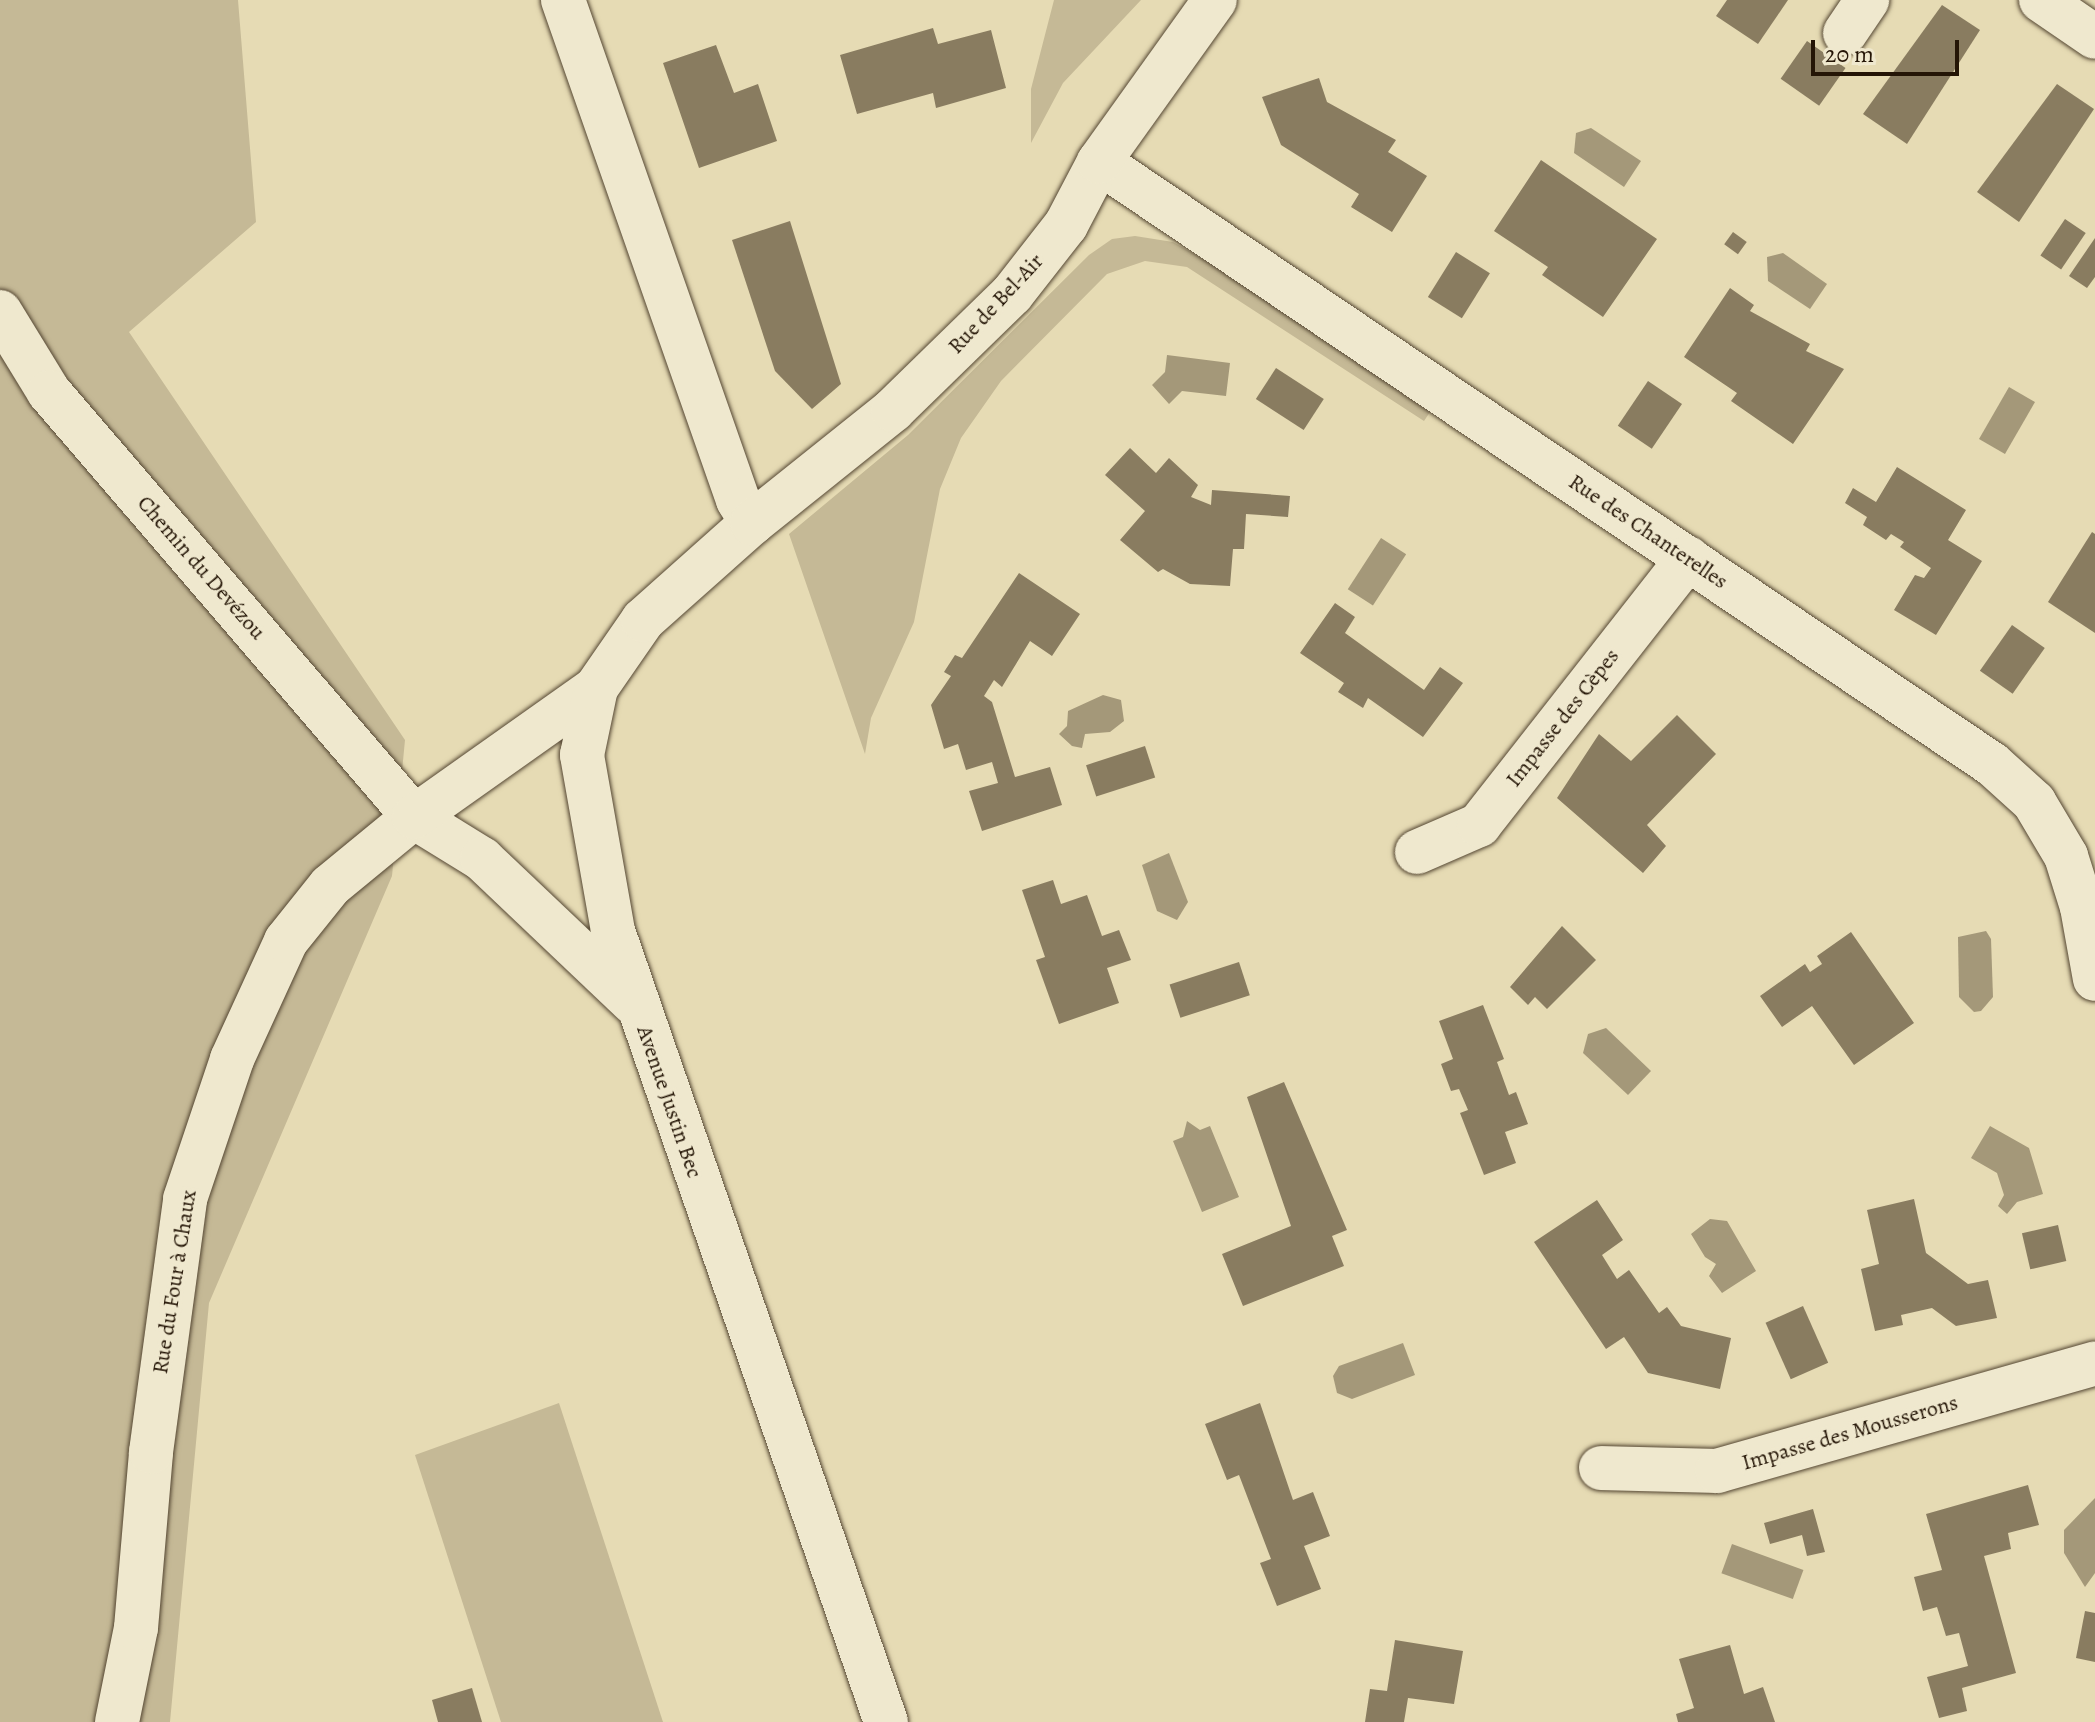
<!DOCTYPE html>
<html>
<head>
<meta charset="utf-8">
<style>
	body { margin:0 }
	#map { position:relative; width:2095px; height:1722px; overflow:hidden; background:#e6dbb4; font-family:Alegreya,serif }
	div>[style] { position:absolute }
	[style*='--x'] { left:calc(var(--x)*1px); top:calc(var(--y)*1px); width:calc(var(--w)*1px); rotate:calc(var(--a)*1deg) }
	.green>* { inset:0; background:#c5b996 }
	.water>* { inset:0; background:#a49879; transform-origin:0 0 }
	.building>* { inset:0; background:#897c60; transform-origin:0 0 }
	.roads { filter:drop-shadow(0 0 2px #544632) drop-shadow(0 0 2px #544632) }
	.minor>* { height:44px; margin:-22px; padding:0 22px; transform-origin:22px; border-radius:22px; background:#efe8ce }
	span { translate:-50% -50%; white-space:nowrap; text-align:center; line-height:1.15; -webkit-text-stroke:7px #efe8ce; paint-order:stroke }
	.street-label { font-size:22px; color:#241506 }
	.scale { position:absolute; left:1811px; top:40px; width:148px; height:36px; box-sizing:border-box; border:4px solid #241506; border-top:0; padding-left:10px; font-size:24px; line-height:28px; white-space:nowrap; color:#241506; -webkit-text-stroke:6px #efe8ce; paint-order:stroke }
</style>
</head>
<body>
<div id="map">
	<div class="green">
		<i style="clip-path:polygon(0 0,238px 0,256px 222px,129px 332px,405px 740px,392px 876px,209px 1303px,170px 1722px,0 1722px)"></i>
		<i style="clip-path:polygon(1054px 0,1141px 0,1063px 83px,1031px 143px,1031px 89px)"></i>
		<i style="clip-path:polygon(1135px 236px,1173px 242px,1220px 269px,1430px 412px,1424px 421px,1187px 267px,1145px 261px,1107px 274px,1001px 381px,961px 438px,940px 489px,914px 622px,871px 718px,865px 754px,789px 534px,908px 435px,1089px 255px,1112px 239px)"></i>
		<i style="clip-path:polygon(559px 1403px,663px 1722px,501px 1722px,415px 1455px)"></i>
	</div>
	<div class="water">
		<i style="clip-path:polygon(1591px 128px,1641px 161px,1624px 187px,1574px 153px,1576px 133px)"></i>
		<i style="clip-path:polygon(1783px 253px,1827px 284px,1810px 309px,1768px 281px,1767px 257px)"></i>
		<i style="clip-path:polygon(1167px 355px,1230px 363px,1226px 396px,1182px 391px,1169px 404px,1152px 385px,1165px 372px)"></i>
		<i style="left:2009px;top:387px;width:30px;height:60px;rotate:30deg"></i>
		<i style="left:1381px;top:538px;width:30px;height:61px;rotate:33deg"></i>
		<i style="clip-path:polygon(1103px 695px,1121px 700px,1124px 721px,1110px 732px,1085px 734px,1082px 748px,1072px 746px,1059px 734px,1067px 726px,1068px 711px)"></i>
		<i style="clip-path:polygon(1169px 853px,1188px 902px,1177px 920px,1157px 911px,1142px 865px)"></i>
		<i style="clip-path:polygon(1986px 931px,1991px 939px,1993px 997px,1981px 1011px,1974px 1012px,1959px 997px,1958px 937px)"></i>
		<i style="clip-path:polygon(1606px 1028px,1651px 1071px,1628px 1095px,1583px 1053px,1588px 1034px)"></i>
		<i style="clip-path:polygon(1187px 1121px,1200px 1130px,1210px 1126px,1239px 1197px,1202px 1212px,1173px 1141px,1183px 1137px)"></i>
		<i style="clip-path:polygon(1990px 1126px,2029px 1148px,2043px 1194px,2017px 1202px,2007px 1214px,1998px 1206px,2004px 1195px,1997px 1173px,1971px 1158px)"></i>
		<i style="clip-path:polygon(1710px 1219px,1727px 1221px,1756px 1271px,1722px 1293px,1709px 1276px,1716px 1264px,1705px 1257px,1691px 1234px)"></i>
		<i style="clip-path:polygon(1403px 1343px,1415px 1375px,1352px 1399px,1337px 1393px,1333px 1376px,1339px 1366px)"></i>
		<i style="clip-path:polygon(2095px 1498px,2095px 1573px,2085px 1587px,2064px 1553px,2064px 1530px)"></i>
		<i style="left:1732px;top:1544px;width:76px;height:31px;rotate:20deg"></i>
	</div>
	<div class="building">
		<i style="clip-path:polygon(1727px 0,1788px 0,1758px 44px,1716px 16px)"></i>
		<i style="clip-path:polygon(1942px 5px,1980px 30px,1907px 144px,1863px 114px)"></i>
		<i style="clip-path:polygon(933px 28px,938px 44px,991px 30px,1006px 88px,936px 108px,933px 93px,857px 114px,840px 55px)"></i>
		<i style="left:1807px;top:41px;width:47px;height:46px;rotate:35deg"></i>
		<i style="clip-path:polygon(716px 45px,734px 93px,758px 84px,777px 141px,699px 168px,663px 63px)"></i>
		<i style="clip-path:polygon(1319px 78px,1327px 102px,1396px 140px,1388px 152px,1427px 176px,1392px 232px,1351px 207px,1359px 194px,1281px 145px,1262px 97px)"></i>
		<i style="clip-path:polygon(2057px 84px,2094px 109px,2019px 222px,1977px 192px)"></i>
		<i style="clip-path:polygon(1541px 160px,1657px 239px,1603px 317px,1542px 275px,1548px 267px,1494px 231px)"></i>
		<i style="left:2065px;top:219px;width:25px;height:44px;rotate:34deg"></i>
		<i style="clip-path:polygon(790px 221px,841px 384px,812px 409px,775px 371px,732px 240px)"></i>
		<i style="left:1733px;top:232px;width:17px;height:15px;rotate:36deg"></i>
		<i style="clip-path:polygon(2095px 238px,2095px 277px,2087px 288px,2069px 276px)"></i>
		<i style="left:1456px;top:252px;width:40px;height:53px;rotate:32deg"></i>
		<i style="clip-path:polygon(1730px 288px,1754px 305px,1750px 311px,1810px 344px,1806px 351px,1844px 369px,1793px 444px,1731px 401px,1737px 393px,1684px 357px)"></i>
		<i style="left:1276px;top:368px;width:57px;height:37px;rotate:33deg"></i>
		<i style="left:1648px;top:381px;width:41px;height:54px;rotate:34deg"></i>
		<i style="clip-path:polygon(1130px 448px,1156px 473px,1169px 458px,1198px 485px,1191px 497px,1211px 505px,1212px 490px,1290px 496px,1288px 517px,1246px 514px,1244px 549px,1233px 549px,1230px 586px,1190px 584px,1163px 569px,1158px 572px,1120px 540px,1145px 511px,1105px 475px)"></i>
		<i style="clip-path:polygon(1897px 467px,1966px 510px,1948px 540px,1982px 561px,1936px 635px,1894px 610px,1915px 575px,1924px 578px,1931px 568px,1900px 547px,1904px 542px,1891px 534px,1886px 540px,1863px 525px,1867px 517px,1845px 503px,1853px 488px,1876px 502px)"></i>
		<i style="clip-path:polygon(2092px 532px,2095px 534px,2095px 633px,2048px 602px)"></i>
		<i style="clip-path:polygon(1019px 573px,1080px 614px,1052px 656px,1030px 641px,1002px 687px,994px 680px,984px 696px,992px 702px,1015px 777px,1050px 767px,1062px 805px,982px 831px,969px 791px,998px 783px,992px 762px,966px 770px,958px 744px,944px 749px,931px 705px,951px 676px,944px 672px,955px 655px,962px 658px)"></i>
		<i style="clip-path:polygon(1335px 603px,1355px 617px,1345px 633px,1424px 690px,1440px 667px,1463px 683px,1423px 737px,1368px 698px,1363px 708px,1338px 692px,1344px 683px,1300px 653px)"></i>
		<i style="left:2012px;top:625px;width:40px;height:56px;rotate:35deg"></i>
		<i style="clip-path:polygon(1677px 715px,1716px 754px,1647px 825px,1666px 846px,1643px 873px,1557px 798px,1599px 734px,1631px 761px)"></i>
		<i style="left:1145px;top:746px;width:33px;height:62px;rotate:72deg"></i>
		<i style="clip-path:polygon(1053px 880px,1061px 904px,1087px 895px,1102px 936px,1119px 930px,1131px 960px,1107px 968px,1119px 1003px,1059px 1024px,1036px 960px,1045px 957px,1022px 890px)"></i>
		<i style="clip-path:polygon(1562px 926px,1596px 960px,1547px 1009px,1535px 997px,1528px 1005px,1510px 987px)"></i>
		<i style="clip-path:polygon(1851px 932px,1914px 1023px,1854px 1065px,1812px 1006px,1782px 1027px,1760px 996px,1805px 964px,1810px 972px,1822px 964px,1817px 956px)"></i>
		<i style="left:1239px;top:962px;width:35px;height:73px;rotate:72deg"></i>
		<i style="clip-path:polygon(1483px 1005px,1504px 1059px,1497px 1062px,1509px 1095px,1516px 1092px,1528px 1124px,1505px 1132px,1516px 1163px,1484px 1175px,1460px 1113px,1468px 1110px,1459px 1089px,1451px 1091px,1441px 1064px,1453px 1059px,1439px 1021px)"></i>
		<i style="clip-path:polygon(1284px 1082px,1347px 1230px,1332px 1236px,1344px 1266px,1243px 1306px,1222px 1254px,1291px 1226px,1247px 1097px)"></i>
		<i style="clip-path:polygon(1914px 1199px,1926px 1253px,1968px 1284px,1988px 1280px,1997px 1318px,1956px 1326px,1932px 1308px,1901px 1315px,1903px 1325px,1875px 1331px,1861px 1269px,1879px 1264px,1867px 1210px)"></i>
		<i style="clip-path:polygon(1597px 1200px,1623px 1240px,1602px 1255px,1617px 1279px,1629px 1270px,1659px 1313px,1667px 1307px,1681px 1326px,1731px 1338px,1720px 1389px,1648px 1373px,1624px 1337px,1606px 1349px,1534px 1242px)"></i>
		<i style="left:2058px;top:1225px;width:37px;height:37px;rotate:77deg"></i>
		<i style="left:1803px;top:1306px;width:62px;height:41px;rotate:66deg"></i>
		<i style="clip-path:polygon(1260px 1403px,1293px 1500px,1313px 1492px,1330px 1536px,1304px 1546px,1321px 1589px,1277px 1606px,1260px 1563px,1271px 1559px,1239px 1475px,1227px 1480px,1205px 1424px)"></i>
		<i style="clip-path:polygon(2028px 1485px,2039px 1525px,2008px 1533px,2011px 1549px,1984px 1556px,2016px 1673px,1962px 1688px,1967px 1711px,1939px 1718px,1927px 1677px,1968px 1666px,1959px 1633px,1946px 1636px,1937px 1607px,1923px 1611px,1914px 1577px,1942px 1570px,1926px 1514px)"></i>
		<i style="clip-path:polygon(1813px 1509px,1825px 1552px,1807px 1556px,1802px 1535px,1770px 1544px,1764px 1523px)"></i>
		<i style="clip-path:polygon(2085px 1611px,2095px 1613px,2095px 1662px,2076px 1658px)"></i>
		<i style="clip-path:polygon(1395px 1640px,1463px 1651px,1454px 1704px,1408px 1698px,1404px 1722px,1365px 1722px,1370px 1689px,1387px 1691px)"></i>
		<i style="clip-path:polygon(1730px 1645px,1744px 1694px,1763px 1687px,1775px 1722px,1678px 1722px,1676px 1714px,1694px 1708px,1679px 1659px)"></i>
		<i style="clip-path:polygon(472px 1688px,482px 1722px,438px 1722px,432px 1700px)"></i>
	</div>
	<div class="roads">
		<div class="minor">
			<i style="--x:563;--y:0;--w:530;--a:70.71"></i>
			<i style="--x:738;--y:500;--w:27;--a:59"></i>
			<i style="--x:2041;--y:0;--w:65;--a:34.4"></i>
			<i style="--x:1845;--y:33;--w:40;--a:-56"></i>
			<i style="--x:1099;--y:162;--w:1077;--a:33.99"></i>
			<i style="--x:1992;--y:764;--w:57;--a:42.1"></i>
			<i style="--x:2034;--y:802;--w:63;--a:59.3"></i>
			<i style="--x:2066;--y:856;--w:53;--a:72.6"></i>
			<i style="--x:2082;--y:907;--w:73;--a:79.8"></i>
			<i style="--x:0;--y:312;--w:94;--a:58.5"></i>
			<i style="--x:49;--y:392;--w:560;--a:49.34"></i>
			<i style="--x:414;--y:817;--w:80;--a:31.7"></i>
			<i style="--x:482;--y:859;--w:209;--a:43.5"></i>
			<i style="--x:1417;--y:852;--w:68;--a:-23.5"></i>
			<i style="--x:1479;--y:825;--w:339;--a:-51.9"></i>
			<i style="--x:1601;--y:1468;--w:116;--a:1.5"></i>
			<i style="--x:1717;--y:1471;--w:393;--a:-15.9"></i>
			<i style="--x:117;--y:1722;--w:96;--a:-78.6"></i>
			<i style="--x:136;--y:1628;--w:177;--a:-85.1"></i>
			<i style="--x:151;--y:1452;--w:255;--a:-82.3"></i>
			<i style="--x:185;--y:1199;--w:148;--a:-71.4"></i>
			<i style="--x:232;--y:1059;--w:130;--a:-65.4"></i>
			<i style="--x:286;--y:941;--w:70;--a:-51.3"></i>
			<i style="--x:330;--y:886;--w:109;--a:-39.4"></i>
			<i style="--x:414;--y:817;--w:223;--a:-35.3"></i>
			<i style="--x:886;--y:1722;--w:837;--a:-109.04"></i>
			<i style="--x:613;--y:931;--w:179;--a:-100"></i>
			<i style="--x:582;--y:755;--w:68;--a:-78.2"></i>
			<i style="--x:596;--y:688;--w:83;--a:-55.3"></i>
			<i style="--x:643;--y:620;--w:146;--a:-41.7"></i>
			<i style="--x:752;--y:523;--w:181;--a:-38.7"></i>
			<i style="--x:893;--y:410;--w:166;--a:-44.3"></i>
			<i style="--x:1012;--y:294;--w:88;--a:-52"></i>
			<i style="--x:1066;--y:225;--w:71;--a:-62.4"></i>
			<i style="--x:1099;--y:162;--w:199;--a:-54.4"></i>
		</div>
	</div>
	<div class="street-label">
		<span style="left:996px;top:304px;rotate:-47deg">Rue de Bel-Air</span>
		<span style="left:1648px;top:532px;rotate:34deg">Rue des Chanterelles</span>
		<span style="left:201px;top:568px;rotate:49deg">Chemin du Devézou</span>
		<span style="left:1563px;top:718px;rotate:-52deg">Impasse des Cèpes</span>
		<span style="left:669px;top:1102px;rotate:71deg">Avenue Justin Bec</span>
		<span style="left:175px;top:1282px;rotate:-81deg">Rue du Four à Chaux</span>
		<span style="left:1850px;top:1433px;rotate:-16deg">Impasse des Mousserons</span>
	</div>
	<div class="scale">20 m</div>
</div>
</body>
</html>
